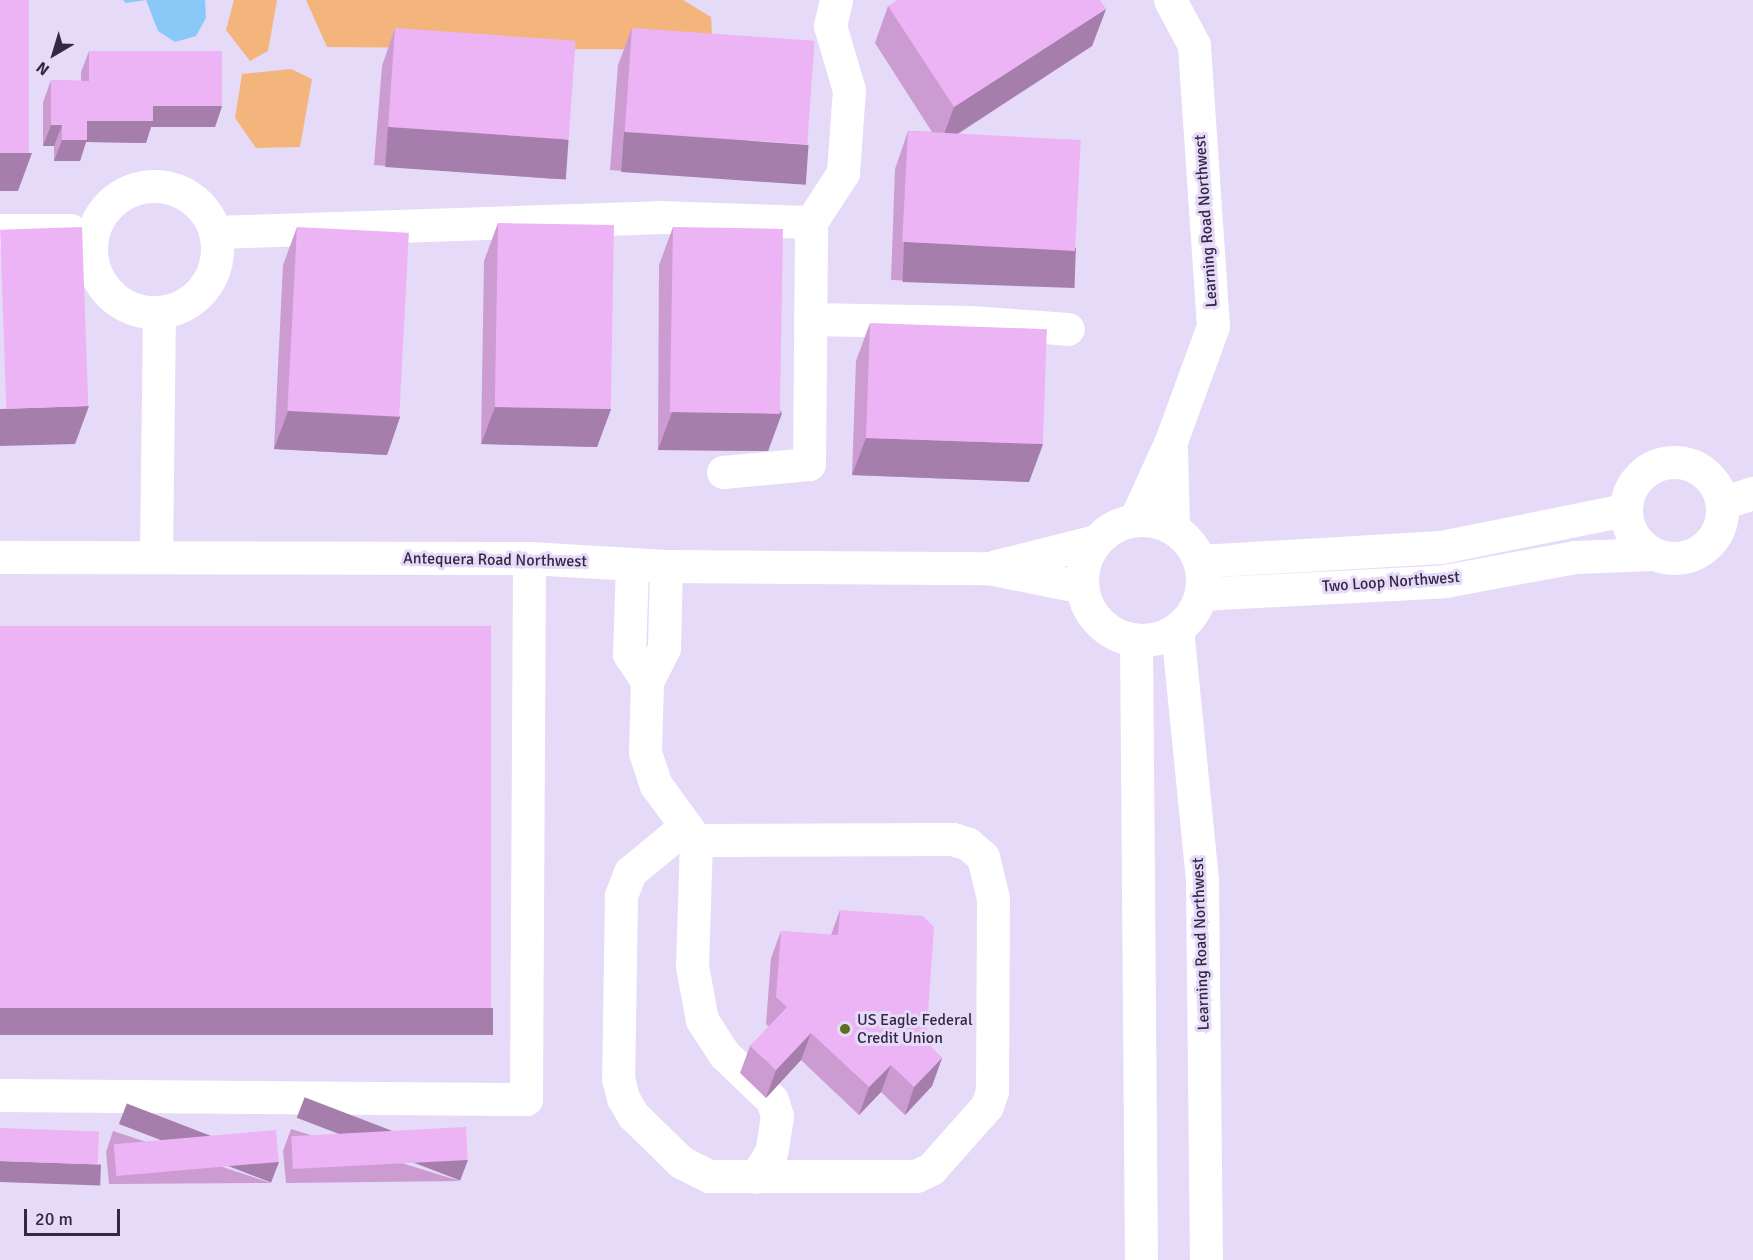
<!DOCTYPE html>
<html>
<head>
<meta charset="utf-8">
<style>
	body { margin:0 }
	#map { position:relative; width:1753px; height:1260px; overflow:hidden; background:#e6daf9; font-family:Signika,sans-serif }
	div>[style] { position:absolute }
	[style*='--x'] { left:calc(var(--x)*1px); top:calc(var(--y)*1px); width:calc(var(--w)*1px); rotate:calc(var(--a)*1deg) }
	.green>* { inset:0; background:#f4b57c }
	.water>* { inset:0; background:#8ac8f7 }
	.minor>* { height:33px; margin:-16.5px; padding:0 16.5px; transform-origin:16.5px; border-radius:16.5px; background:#fff }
	.minor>.ring { margin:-16.5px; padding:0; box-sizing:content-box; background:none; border:33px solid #fff; border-radius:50% }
	.wall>* { inset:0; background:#cb9bd2 }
	.shaded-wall>* { inset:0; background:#a57eab; transform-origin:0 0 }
	.building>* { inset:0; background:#ecb4f4; transform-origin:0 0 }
	.dots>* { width:16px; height:16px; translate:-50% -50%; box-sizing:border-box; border:3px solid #e6daf9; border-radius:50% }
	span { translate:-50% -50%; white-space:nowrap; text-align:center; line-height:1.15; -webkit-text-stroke:6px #e6daf9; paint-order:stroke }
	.street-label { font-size:16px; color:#332744 }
	.poi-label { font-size:16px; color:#332744 }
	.left { translate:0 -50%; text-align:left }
	.north { position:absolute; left:24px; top:24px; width:60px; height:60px; -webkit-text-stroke:4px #e6daf9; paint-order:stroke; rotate:218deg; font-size:16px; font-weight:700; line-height:24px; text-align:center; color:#332744 }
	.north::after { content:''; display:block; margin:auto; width:21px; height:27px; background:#332744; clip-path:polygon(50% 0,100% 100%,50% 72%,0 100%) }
	.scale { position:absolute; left:24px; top:1209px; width:96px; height:27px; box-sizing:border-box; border:3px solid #332744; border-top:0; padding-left:8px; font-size:18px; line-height:21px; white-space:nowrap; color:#332744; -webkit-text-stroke:4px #e6daf9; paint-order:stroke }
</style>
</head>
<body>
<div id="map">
	<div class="green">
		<i style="clip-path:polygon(234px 0,277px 0,268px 51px,250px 61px,226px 30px)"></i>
		<i style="clip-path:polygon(306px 0,683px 0,711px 17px,713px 50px,327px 47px)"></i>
		<i style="clip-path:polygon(291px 69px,312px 79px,300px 147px,256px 148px,235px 118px,242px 74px)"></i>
	</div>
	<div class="water">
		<i style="clip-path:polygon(123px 0,205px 0,206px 18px,196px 36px,175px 42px,158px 31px,146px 0,126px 3px)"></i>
	</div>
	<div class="minor">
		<i class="ring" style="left:91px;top:186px;width:93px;height:93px"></i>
		<i style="--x:0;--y:230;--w:70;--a:0"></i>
		<i style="--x:215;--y:232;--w:443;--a:-1.9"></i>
		<i style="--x:658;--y:217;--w:153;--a:1.9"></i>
		<i style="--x:811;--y:222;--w:59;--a:-56.9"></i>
		<i style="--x:843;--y:173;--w:83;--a:-85.9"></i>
		<i style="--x:849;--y:90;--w:67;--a:-106.5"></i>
		<i style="--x:830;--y:26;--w:27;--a:-77"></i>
		<i style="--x:810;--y:319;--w:159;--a:1.1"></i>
		<i style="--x:969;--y:322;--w:99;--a:4"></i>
		<i style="--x:1171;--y:449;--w:79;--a:88.5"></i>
		<i class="ring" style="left:1626px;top:462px;width:63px;height:63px"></i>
		<i style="--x:723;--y:472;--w:86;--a:-5.3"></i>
		<i style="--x:809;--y:464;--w:242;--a:-89.5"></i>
		<i style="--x:1722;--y:503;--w:33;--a:-18"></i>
		<i style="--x:1135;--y:520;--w:87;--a:-65.5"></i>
		<i style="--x:1171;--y:441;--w:122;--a:-69.9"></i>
		<i style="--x:1213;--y:326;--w:282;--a:-93.9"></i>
		<i style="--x:1194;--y:45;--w:51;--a:-118.1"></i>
		<i class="ring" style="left:1082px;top:520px;width:87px;height:87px"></i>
		<i style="--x:0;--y:557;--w:529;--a:0.11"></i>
		<i style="--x:529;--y:558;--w:137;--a:3.3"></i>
		<i style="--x:666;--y:566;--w:323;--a:0.4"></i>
		<i style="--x:989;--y:568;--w:95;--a:11.5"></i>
		<i style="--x:156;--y:557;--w:245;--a:-89.3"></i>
		<i style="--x:1199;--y:561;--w:242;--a:-3.3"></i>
		<i style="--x:1441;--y:547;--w:187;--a:-11.4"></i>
		<i style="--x:632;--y:565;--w:89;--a:91.9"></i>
		<i style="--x:629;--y:654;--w:32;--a:56"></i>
		<i style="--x:666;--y:566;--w:82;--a:91.4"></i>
		<i style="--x:664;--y:648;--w:37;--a:117"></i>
		<i style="--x:647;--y:681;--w:71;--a:91.6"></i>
		<i style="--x:645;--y:752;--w:35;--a:72"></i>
		<i style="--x:656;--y:785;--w:68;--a:54"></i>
		<i style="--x:696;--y:840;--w:126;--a:91.8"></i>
		<i style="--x:692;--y:966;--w:55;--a:79.5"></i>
		<i style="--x:702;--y:1020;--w:40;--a:57.1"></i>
		<i style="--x:724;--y:1054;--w:66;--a:43.8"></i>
		<i style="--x:772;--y:1100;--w:17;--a:73"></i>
		<i style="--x:777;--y:1116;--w:36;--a:99"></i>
		<i style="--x:771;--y:1152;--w:29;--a:121"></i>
		<i style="--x:996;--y:566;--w:103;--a:-14"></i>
		<i style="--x:1201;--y:594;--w:244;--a:-3"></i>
		<i style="--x:1445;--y:581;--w:132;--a:-10.5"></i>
		<i style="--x:1575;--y:557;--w:76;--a:-2.3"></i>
		<i style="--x:1177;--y:629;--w:253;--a:84.3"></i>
		<i style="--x:1202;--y:881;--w:379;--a:89.4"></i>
		<i style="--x:1136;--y:640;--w:620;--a:89.54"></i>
		<i style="--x:686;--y:826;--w:72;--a:140.6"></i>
		<i style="--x:630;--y:872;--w:26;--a:111"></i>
		<i style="--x:621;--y:896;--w:182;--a:90.9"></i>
		<i style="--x:618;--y:1078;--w:21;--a:76"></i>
		<i style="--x:623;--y:1098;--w:20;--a:60"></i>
		<i style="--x:633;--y:1115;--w:67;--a:44.4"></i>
		<i style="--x:681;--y:1162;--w:31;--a:27"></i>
		<i style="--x:709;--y:1176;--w:207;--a:0"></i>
		<i style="--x:916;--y:1176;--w:17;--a:-25"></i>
		<i style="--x:931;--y:1169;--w:84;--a:-48.4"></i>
		<i style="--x:987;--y:1106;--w:16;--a:-72"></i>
		<i style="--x:992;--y:1091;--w:193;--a:-89.7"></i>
		<i style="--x:993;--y:898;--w:42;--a:-103.7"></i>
		<i style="--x:983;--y:857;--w:20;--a:-139"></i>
		<i style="--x:968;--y:844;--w:16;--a:-162"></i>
		<i style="--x:953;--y:839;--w:257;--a:179.8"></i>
		<i style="--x:0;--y:1095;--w:526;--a:0.44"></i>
		<i style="--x:526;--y:1099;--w:541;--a:-89.68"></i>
	</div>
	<div class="wall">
		<i style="clip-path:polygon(888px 6px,1106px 9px,1092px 46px,958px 134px,1076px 249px,1063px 287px,891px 280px,895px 169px,908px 131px,932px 132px,875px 43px)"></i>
		<i style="clip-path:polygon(395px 28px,568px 141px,554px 179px,374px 165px,382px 66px)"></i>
		<i style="clip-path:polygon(632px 28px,794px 183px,610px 170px,618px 65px)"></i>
		<i style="clip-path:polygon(89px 51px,222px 106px,215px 127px,151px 127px,146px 143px,86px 142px,80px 161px,54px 161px,54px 146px,43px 146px,43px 102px,51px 80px,81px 81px,81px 72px)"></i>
		<i style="clip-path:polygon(498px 223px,611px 409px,597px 447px,481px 444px,484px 261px)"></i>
		<i style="clip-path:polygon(297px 227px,400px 417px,387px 455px,274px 449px,283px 265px)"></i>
		<i style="clip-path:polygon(673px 227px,782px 413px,768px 451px,658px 450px,659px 265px)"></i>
		<i style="clip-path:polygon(870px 323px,1043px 444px,1029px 482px,852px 475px,856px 361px)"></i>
		<i style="clip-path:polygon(840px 910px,926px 1042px,942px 1058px,932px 1086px,905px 1115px,881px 1092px,859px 1115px,801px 1060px,766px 1098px,740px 1073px,750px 1046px,769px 1027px,766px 1024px,771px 958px,781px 931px,831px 935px)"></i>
		<i style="clip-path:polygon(291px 1129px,460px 1181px,286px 1183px,283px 1151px)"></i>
		<i style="clip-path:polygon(113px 1131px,271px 1183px,109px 1184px,106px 1152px)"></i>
	</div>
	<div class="shaded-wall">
		<i style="clip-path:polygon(1106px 9px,1092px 46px,940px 145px,954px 107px)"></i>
		<i style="clip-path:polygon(153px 106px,222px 106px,215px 127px,151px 127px,146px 143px,86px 142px,80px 161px,54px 161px,62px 140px,87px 121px)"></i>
		<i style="clip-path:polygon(51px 125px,62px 125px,54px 146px,43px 146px)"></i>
		<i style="left:388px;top:127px;width:181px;height:40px;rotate:4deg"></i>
		<i style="left:624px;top:132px;width:185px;height:40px;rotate:4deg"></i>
		<i style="clip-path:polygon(0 153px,32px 153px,18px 191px,0 191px)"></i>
		<i style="left:904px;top:242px;width:172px;height:40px;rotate:2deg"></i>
		<i style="clip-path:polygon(89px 406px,75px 444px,0 446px,0 409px)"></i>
		<i style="clip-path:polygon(495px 407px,611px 409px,597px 447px,481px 444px)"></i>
		<i style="clip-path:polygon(288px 411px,400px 417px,387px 455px,274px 449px)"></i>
		<i style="clip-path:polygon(672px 412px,782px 413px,768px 451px,658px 450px)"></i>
		<i style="clip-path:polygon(866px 438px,1043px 444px,1029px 482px,852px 475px)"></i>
		<i style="left:0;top:1008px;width:493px;height:27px"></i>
		<i style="clip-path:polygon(811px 1033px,801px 1060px,766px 1098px,776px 1070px)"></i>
		<i style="clip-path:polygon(942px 1058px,932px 1086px,905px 1115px,914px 1087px)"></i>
		<i style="clip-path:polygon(891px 1065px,881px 1092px,859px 1115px,869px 1087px)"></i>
		<i style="left:468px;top:1160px;width:22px;height:175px;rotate:111deg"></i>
		<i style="left:0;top:1161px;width:101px;height:21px;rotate:2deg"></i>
		<i style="left:279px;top:1162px;width:22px;height:163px;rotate:111deg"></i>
	</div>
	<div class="building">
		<i style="left:0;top:0;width:29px;height:153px"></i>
		<i style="clip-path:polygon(897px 0,1100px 0,1106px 9px,954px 107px,888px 6px)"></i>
		<i style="left:395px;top:28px;width:181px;height:99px;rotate:4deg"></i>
		<i style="left:632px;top:28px;width:183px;height:104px;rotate:4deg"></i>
		<i style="clip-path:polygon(89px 51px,222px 51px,222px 106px,153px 106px,153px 121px,87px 121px,87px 140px,62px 140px,62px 125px,51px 125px,51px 80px,89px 81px)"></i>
		<i style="left:908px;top:131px;width:173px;height:111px;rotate:3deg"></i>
		<i style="left:498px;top:223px;width:116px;height:184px;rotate:1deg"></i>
		<i style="left:82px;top:227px;width:179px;height:82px;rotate:88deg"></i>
		<i style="left:297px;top:227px;width:112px;height:184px;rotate:3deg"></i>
		<i style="left:673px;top:227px;width:110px;height:185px;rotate:1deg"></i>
		<i style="left:870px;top:323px;width:177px;height:115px;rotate:2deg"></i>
		<i style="left:0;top:626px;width:491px;height:382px"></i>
		<i style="clip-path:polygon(840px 910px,923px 916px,934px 927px,926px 1042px,942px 1058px,914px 1087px,891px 1065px,869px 1087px,811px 1033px,776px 1070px,750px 1046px,787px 1007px,776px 997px,781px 931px,838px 935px)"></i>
		<i style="left:466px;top:1127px;width:33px;height:175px;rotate:87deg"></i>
		<i style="left:0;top:1128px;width:99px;height:33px;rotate:2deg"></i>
		<i style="left:276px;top:1130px;width:32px;height:163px;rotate:85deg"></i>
	</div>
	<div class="dots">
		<i style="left:845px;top:1029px;background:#5b6f1e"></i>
	</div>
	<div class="street-label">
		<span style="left:1206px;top:221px;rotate:-94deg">Learning Road Northwest</span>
		<span style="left:495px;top:560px;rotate:1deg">Antequera Road Northwest</span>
		<span style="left:1391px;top:582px;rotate:-4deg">Two Loop Northwest</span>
		<span style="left:1201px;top:944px;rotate:-92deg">Learning Road Northwest</span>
	</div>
	<div class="poi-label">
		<span class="left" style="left:857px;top:1029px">US Eagle Federal<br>Credit Union</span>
	</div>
	<div class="north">N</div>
	<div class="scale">20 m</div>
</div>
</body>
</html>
